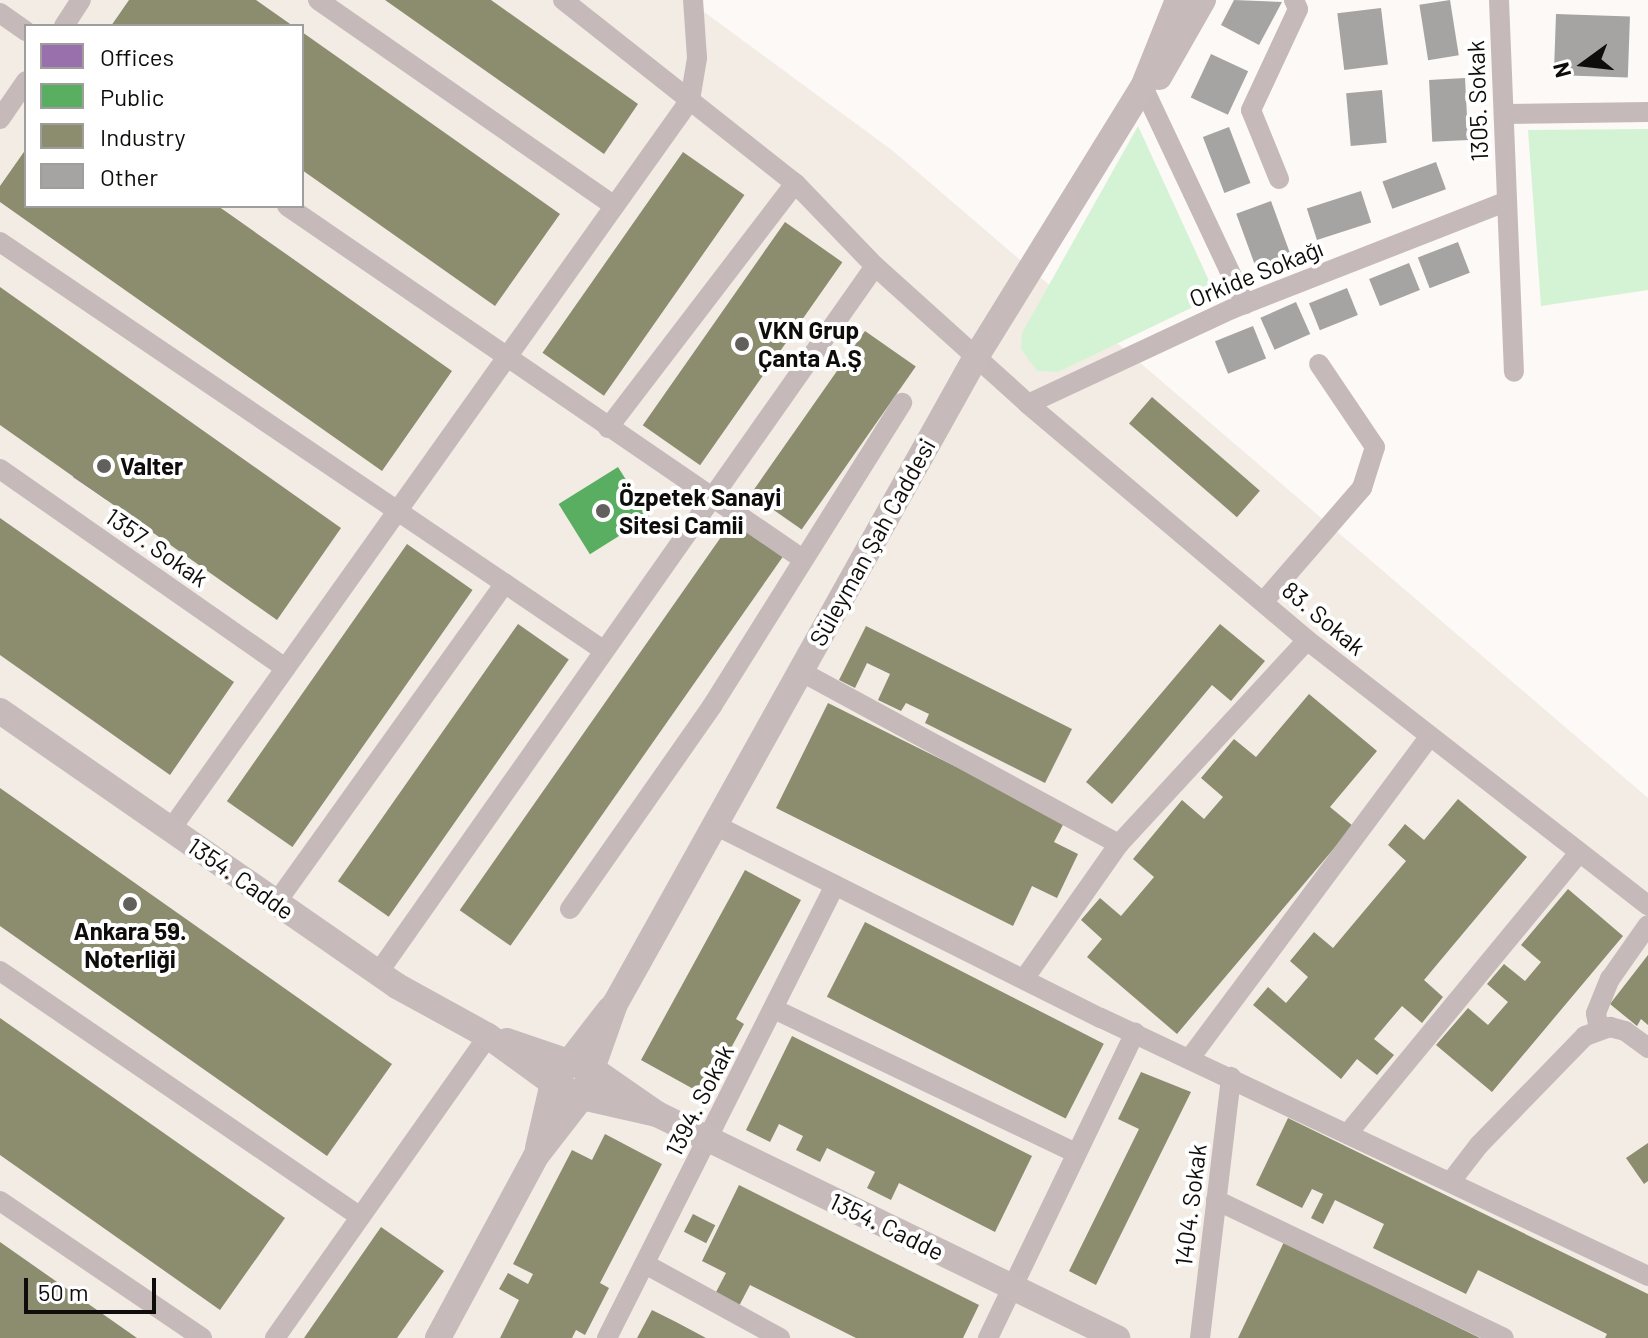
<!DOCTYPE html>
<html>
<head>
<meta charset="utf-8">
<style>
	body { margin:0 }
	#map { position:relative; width:1648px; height:1338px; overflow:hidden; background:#fcf9f6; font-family:Barlow,sans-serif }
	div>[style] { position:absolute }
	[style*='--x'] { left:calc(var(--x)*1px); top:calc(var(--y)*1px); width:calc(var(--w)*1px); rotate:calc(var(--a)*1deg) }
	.built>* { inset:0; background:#f2ece4 }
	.green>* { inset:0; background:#d4f3d4 }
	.offices>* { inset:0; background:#9970ab; transform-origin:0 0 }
	.public>* { inset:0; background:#5aae61; transform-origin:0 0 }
	.industry>* { inset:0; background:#8c8c6e; transform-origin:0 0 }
	.building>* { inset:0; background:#a6a4a3; transform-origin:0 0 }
	.minor>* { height:20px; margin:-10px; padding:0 10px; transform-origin:10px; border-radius:10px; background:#c6b9ba }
	.major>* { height:26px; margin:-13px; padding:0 13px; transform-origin:13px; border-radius:13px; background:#c6baba }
	.dots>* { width:22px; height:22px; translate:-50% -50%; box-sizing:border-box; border:4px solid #fff; border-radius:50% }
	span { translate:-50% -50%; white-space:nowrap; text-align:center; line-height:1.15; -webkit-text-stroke:8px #fff; paint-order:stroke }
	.street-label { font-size:24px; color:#0f0d0b }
	.poi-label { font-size:24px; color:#0f0d0b; font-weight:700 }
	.left { translate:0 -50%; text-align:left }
	.legend { position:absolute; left:24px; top:24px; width:280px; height:184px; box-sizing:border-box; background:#fff; border:2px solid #9f9e9d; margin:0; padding:10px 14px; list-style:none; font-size:24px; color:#0f0d0b }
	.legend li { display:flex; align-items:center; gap:16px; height:40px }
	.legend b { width:40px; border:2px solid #9f9e9d }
	.north { position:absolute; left:1544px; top:24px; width:80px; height:80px; -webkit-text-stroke:6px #fff; paint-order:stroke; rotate:255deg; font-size:22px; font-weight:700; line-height:32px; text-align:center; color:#0f0d0b }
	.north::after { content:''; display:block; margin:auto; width:28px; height:36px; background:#0f0d0b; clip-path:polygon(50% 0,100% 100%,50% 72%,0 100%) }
	.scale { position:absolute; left:24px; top:1278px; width:132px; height:36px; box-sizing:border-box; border:4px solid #0f0d0b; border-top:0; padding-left:10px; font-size:24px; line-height:28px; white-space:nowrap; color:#0f0d0b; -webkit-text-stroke:6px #fff; paint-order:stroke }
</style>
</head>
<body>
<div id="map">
	<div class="built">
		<i style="clip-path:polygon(evenodd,0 0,688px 0,893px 151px,1648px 798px,1648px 1338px,0 1338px,0 0,26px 26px,302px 26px,302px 206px,26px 206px,26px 26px)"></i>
	</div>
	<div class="green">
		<i style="clip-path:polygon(1138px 126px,1216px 296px,1058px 372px,1037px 371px,1021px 349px,1022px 333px)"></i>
		<i style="clip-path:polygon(1648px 129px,1648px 290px,1541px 306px,1528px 130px)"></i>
	</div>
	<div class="offices">
		<i style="left:102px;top:434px;width:40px;height:52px;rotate:34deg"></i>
	</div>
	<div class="public">
		<i style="left:618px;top:467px;width:59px;height:70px;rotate:58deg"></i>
	</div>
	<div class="industry">
		<i style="clip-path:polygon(129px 0,256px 0,293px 26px,111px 26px)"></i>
		<i style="clip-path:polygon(385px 0,491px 0,638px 104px,604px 154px)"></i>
		<i style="clip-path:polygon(302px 32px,560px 214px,495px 306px,302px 170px)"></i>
		<i style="clip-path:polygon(26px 149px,26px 206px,218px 206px,452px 371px,382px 471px,0 202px,0 186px)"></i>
		<i style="left:683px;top:152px;width:75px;height:245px;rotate:35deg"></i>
		<i style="left:785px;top:222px;width:70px;height:248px;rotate:35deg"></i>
		<i style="clip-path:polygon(0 287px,341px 528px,277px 620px,0 425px)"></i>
		<i style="left:865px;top:331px;width:62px;height:199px;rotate:35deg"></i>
		<i style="left:1152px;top:397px;width:143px;height:35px;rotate:41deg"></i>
		<i style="left:735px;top:517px;width:62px;height:480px;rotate:35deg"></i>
		<i style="clip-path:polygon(0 518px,234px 682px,170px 775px,0 655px)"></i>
		<i style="left:407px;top:544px;width:80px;height:314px;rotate:35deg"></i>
		<i style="left:518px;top:624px;width:62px;height:314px;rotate:35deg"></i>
		<i style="clip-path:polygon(1220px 624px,1265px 661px,1231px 701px,1212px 685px,1112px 804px,1086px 782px)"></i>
		<i style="clip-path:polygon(866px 626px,1072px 729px,1045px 783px,925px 723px,929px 714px,906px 703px,901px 711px,878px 700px,890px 674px,867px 663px,855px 688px,839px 680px)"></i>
		<i style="clip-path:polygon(1309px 694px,1377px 751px,1330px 807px,1353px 826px,1177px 1034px,1087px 957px,1102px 939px,1081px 920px,1100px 898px,1121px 916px,1154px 877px,1133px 859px,1182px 800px,1204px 819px,1223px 797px,1201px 778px,1234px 739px,1256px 757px)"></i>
		<i style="clip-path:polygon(828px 703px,1065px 821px,1054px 842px,1078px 854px,1057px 898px,1032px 886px,1013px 926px,776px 808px)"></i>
		<i style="clip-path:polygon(0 788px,392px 1064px,327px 1156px,0 926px)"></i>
		<i style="clip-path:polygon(1458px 799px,1527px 857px,1424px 980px,1443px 997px,1422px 1023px,1402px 1006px,1374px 1039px,1394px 1055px,1377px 1075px,1357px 1059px,1341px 1079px,1253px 1005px,1268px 987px,1286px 1003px,1308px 977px,1290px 961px,1314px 932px,1333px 948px,1406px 861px,1388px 845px,1405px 824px,1424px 840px)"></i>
		<i style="clip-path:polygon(745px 870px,801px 900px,736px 1019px,744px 1024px,731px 1048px,737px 1051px,724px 1075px,710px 1067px,697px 1091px,641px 1060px)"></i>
		<i style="clip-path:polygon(1568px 889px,1623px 936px,1492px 1092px,1436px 1045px,1468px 1008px,1488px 1025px,1508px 1002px,1487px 984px,1504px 964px,1525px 981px,1541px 962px,1521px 945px)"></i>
		<i style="left:865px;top:922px;width:268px;height:84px;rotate:27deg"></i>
		<i style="clip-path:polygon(1648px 955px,1648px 1025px,1641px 1019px,1637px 1026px,1610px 1004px)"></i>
		<i style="clip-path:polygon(0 1018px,285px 1218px,220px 1310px,0 1155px)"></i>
		<i style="clip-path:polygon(792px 1036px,1032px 1156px,995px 1232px,899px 1183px,891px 1200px,867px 1188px,875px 1172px,827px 1148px,820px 1162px,796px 1150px,803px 1136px,779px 1124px,770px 1142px,746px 1130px)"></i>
		<i style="clip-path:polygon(1141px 1072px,1191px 1092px,1096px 1285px,1069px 1271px,1139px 1129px,1118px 1119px)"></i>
		<i style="clip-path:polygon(1288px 1118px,1648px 1294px,1648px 1338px,1605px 1338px,1607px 1334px,1478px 1270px,1466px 1294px,1373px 1248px,1384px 1224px,1335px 1200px,1323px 1224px,1311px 1218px,1323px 1194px,1312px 1189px,1302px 1208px,1256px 1185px)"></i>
		<i style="clip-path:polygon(605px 1134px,662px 1164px,600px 1283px,609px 1288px,585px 1335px,576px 1330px,572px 1338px,500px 1338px,519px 1300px,499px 1289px,508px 1273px,528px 1284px,533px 1274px,513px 1264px,572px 1150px,592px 1160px)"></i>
		<i style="clip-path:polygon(1648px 1143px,1648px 1181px,1644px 1184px,1626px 1158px)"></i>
		<i style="clip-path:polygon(739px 1185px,979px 1305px,963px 1338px,856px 1338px,750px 1285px,739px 1306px,715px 1294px,726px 1273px,702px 1261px)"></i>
		<i style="left:693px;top:1214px;width:25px;height:20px;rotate:27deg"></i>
		<i style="clip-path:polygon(381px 1227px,444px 1271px,397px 1338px,304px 1338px)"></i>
		<i style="clip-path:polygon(0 1242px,137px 1338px,0 1338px)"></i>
		<i style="clip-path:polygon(1284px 1242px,1480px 1338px,1238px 1338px)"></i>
		<i style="clip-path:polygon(652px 1310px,676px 1322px,706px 1338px,637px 1338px)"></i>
	</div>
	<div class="building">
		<i style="clip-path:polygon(1234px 0,1282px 2px,1259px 45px,1221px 25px)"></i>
		<i style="left:1450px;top:0;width:56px;height:31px;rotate:81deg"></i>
		<i style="left:1381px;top:8px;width:57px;height:44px;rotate:83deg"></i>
		<i style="left:1556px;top:14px;width:74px;height:61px;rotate:2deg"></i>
		<i style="left:1211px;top:54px;width:41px;height:48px;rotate:25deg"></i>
		<i style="left:1465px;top:78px;width:62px;height:36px;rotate:87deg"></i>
		<i style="left:1382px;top:90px;width:53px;height:36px;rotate:85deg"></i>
		<i style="left:1229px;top:127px;width:60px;height:28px;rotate:69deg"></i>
		<i style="left:1436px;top:162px;width:29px;height:57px;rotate:70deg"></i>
		<i style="left:1361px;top:191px;width:33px;height:57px;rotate:72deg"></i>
		<i style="left:1271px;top:201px;width:61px;height:37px;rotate:70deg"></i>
		<i style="left:1458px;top:242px;width:33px;height:43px;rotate:69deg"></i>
		<i style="left:1409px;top:263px;width:29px;height:43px;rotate:68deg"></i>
		<i style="left:1347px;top:288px;width:29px;height:41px;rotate:68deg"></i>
		<i style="left:1296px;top:302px;width:35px;height:39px;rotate:66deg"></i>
		<i style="left:1253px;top:326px;width:35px;height:41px;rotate:68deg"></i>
	</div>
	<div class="minor">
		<i style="--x:318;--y:0;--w:358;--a:34.8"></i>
		<i style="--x:563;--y:0;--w:295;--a:38.3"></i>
		<i style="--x:795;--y:183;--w:115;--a:46.1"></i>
		<i style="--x:875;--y:266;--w:206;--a:42"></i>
		<i style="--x:1028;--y:404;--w:365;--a:40.2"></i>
		<i style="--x:1307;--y:640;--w:432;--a:37.9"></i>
		<i style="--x:1499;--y:0;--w:372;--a:87.7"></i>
		<i style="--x:0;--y:13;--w:32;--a:35"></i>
		<i style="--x:64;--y:26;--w:31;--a:-57"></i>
		<i style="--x:1143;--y:87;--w:240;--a:64.8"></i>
		<i style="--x:1504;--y:114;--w:144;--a:-0.8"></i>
		<i style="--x:0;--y:119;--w:46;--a:-55.6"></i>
		<i style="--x:1279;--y:179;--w:74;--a:-112.1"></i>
		<i style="--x:1251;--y:110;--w:111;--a:-65"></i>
		<i style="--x:1298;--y:9;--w:10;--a:-114"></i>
		<i style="--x:287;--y:206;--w:623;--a:34.4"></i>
		<i style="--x:0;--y:242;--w:728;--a:34.08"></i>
		<i style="--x:1028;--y:404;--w:225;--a:-25"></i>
		<i style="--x:1232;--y:309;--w:295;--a:-21.4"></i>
		<i style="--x:608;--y:428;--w:308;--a:-52.6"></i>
		<i style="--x:0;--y:469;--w:348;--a:34.9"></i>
		<i style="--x:1264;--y:601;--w:150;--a:-49.1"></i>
		<i style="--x:1362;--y:488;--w:43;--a:-72.4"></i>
		<i style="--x:1375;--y:447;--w:100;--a:-124"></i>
		<i style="--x:800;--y:671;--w:363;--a:28.5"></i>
		<i style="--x:713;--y:824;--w:434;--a:26.6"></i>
		<i style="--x:1101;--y:1018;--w:605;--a:25.25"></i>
		<i style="--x:171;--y:829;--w:895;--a:-54.55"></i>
		<i style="--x:690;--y:100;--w:43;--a:-80.5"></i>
		<i style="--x:697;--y:58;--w:58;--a:-93.9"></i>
		<i style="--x:276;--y:903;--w:393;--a:-54.4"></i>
		<i style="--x:570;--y:909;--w:248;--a:-55"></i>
		<i style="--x:712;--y:706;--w:358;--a:-57.9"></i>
		<i style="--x:0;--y:971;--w:436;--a:34.3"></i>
		<i style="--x:378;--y:973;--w:864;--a:-54.89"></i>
		<i style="--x:1024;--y:979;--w:165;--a:-54.9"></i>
		<i style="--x:1119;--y:844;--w:277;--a:-47.3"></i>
		<i style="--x:774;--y:1009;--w:335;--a:25.5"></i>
		<i style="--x:1599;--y:1029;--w:16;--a:-101"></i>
		<i style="--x:1596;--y:1013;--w:37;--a:-68"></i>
		<i style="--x:1610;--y:979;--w:66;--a:-54.9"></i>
		<i style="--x:1190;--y:1058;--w:400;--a:-53.3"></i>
		<i style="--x:1349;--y:1132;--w:362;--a:-50.5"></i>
		<i style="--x:1452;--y:1180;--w:44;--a:-52.4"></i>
		<i style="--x:1479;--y:1145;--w:152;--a:-45.8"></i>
		<i style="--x:1585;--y:1036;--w:27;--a:-20"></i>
		<i style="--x:1610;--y:1027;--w:16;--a:15"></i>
		<i style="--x:1625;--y:1031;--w:29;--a:36"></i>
		<i style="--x:1216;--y:1200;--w:319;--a:25.6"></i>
		<i style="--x:0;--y:1201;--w:244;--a:34.1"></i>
		<i style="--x:645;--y:1264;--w:154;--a:28.7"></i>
		<i style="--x:275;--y:1338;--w:370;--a:-54.8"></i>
		<i style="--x:607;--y:1338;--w:507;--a:-63.28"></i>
		<i style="--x:988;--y:1338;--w:339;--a:-64.3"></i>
		<i style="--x:1200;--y:1338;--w:263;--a:-83.2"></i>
	</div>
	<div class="major">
		<i style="--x:1159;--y:77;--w:89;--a:-60.3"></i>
		<i style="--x:0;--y:711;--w:483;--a:34.7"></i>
		<i style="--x:397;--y:986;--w:104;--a:28.8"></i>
		<i style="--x:488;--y:1036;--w:80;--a:35.9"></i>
		<i style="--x:553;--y:1083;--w:32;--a:26"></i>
		<i style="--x:582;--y:1097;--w:77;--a:12.8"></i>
		<i style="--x:507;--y:1041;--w:93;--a:18.8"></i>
		<i style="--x:595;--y:1071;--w:75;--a:34.7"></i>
		<i style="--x:657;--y:1114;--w:512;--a:25.96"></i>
		<i style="--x:538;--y:1148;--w:67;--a:-77"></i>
		<i style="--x:553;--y:1083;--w:93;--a:-52.4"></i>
		<i style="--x:438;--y:1338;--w:207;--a:-61.7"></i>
		<i style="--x:536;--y:1156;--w:75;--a:-52.1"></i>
		<i style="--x:582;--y:1097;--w:99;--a:-70.5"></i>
		<i style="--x:615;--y:1004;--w:741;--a:-60.84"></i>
		<i style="--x:976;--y:357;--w:317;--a:-58.3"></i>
		<i style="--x:1143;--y:87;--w:94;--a:-68.1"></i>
	</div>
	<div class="dots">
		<i style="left:742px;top:344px;background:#62605d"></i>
		<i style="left:104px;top:466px;background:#62605d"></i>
		<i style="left:603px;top:511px;background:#62605d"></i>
		<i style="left:130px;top:904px;background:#62605d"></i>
	</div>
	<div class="street-label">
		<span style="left:1477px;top:101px;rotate:-92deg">1305. Sokak</span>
		<span style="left:1256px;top:273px;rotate:-22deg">Orkide Sokağı</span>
		<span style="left:872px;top:542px;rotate:-61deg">Süleyman Şah Caddesi</span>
		<span style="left:157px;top:547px;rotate:35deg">1357. Sokak</span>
		<span style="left:1324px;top:618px;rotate:40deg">83. Sokak</span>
		<span style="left:241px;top:878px;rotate:35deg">1354. Cadde</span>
		<span style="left:699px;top:1100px;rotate:-63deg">1394. Sokak</span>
		<span style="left:1190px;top:1205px;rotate:-83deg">1404. Sokak</span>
		<span style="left:887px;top:1226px;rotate:26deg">1354. Cadde</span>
	</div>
	<div class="poi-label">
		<span class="left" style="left:758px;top:344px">VKN Grup<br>Çanta A.Ş</span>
		<span class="left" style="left:120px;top:466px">Valter</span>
		<span class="left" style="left:619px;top:511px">Özpetek Sanayi<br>Sitesi Camii</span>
		<span style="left:130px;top:945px">Ankara 59.<br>Noterliği</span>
	</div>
	<ul class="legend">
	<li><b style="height:22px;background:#9970ab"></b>Offices</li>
	<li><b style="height:22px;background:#5aae61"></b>Public</li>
	<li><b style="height:22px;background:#8c8c6e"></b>Industry</li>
	<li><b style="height:22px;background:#a6a4a3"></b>Other</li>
	</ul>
	<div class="north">N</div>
	<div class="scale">50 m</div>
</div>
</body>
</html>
